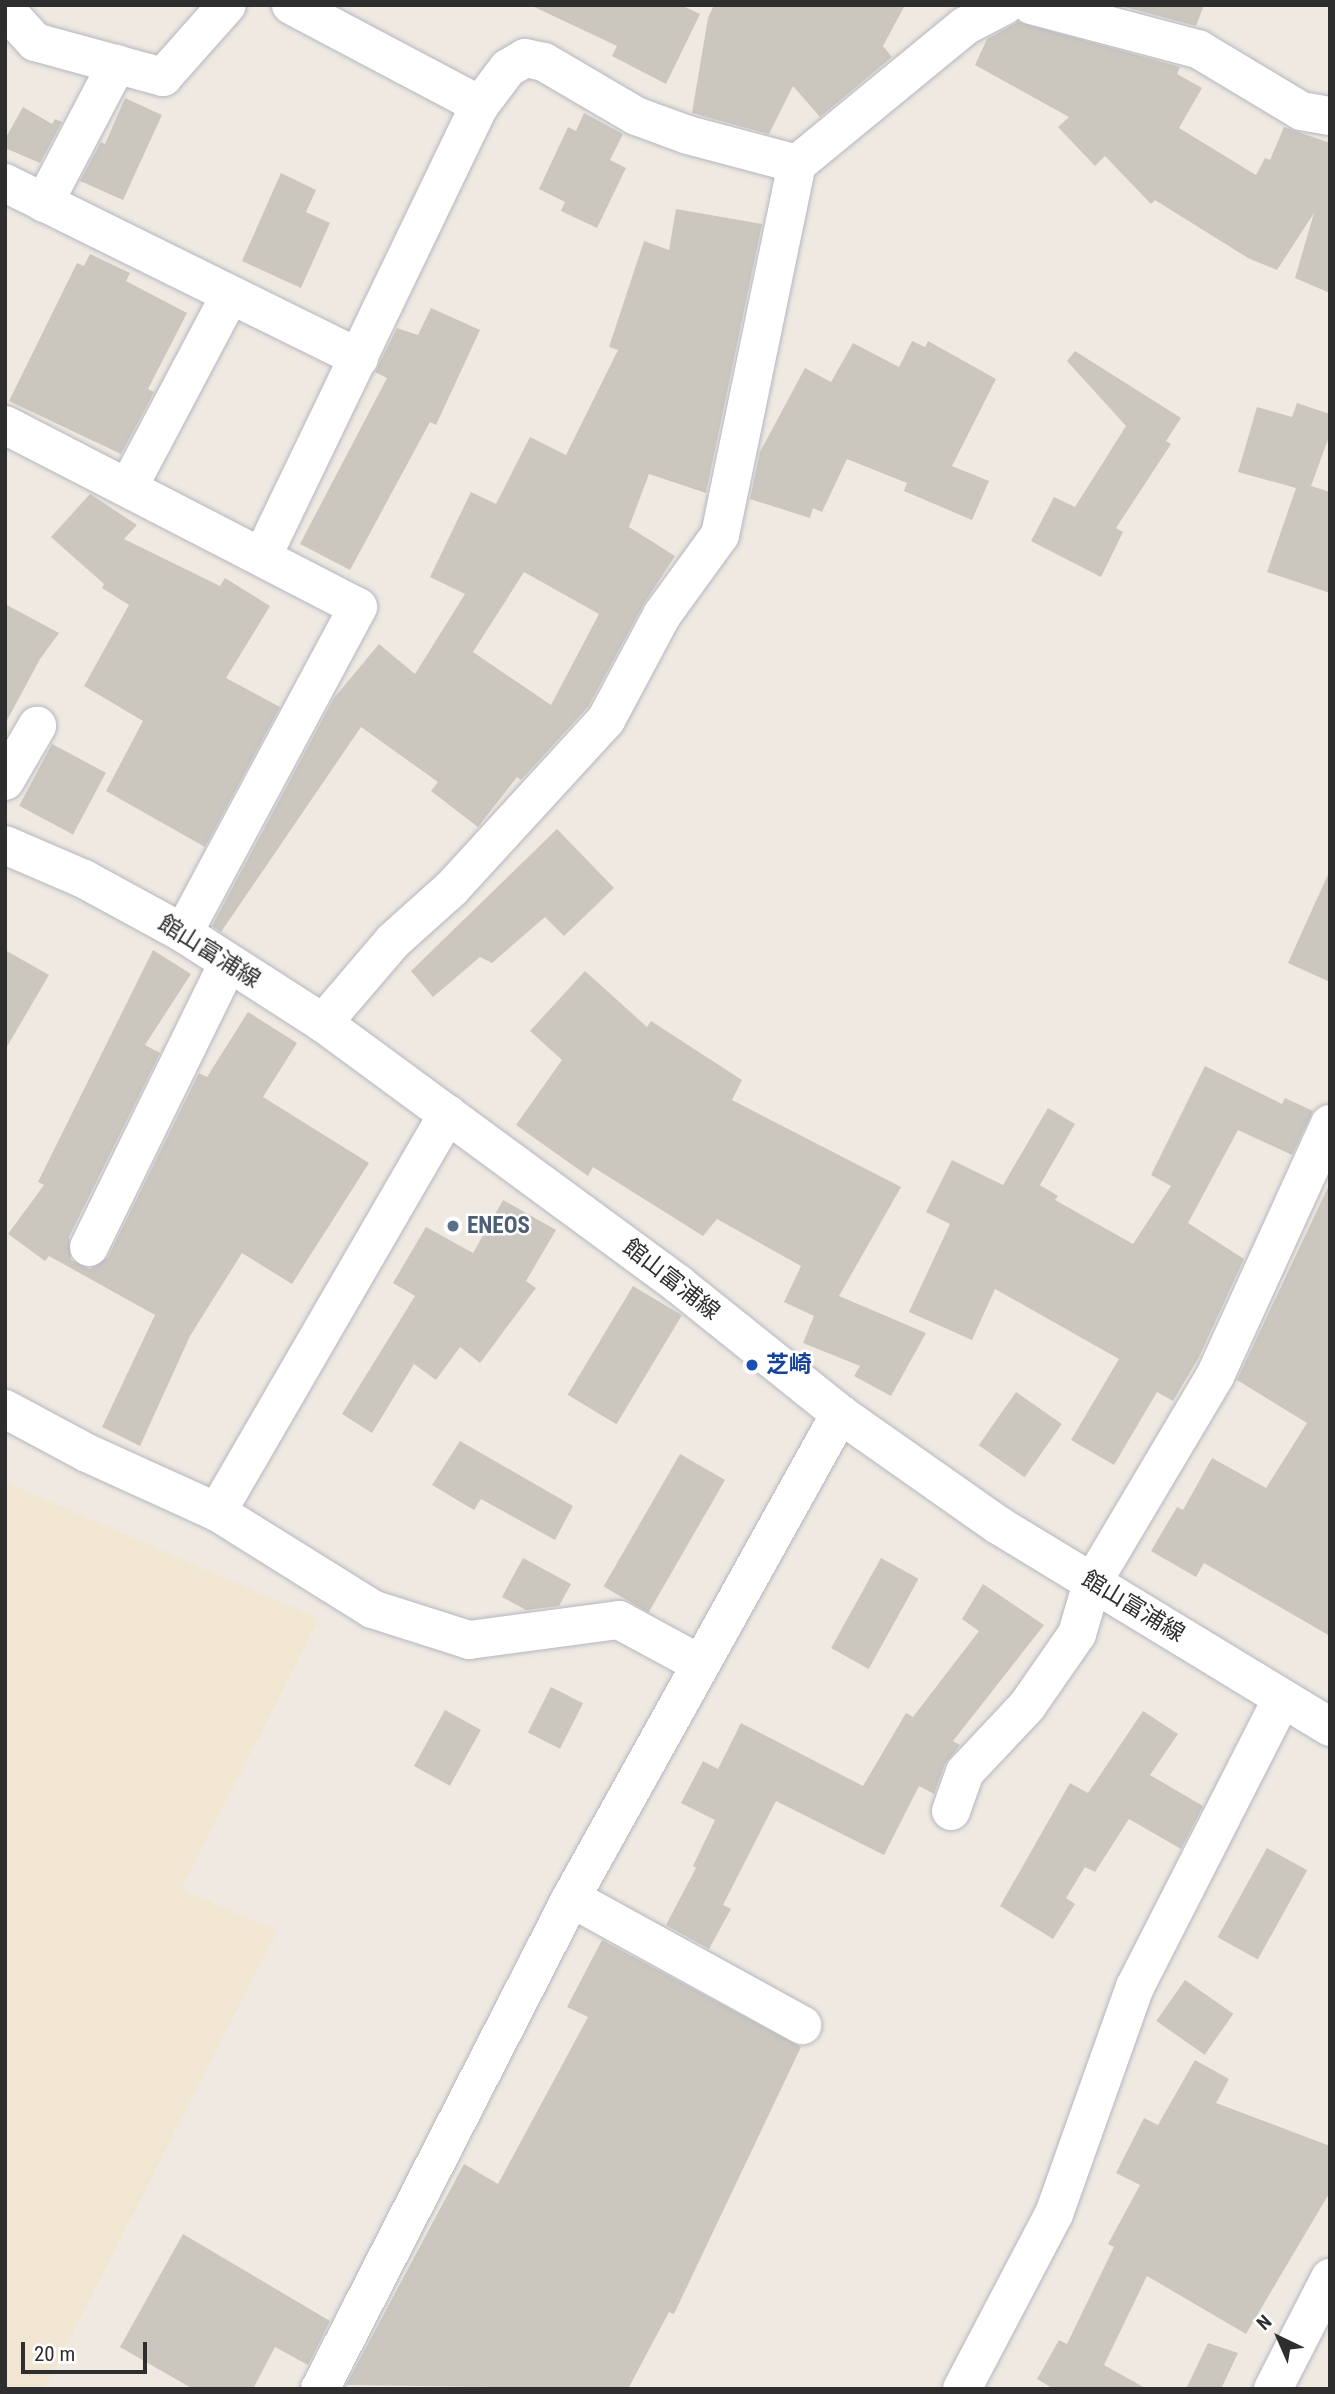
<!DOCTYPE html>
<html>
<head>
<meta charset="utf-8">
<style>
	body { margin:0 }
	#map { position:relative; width:1335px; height:2394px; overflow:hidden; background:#efe9e1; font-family:"Roboto Condensed","Noto Sans JP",sans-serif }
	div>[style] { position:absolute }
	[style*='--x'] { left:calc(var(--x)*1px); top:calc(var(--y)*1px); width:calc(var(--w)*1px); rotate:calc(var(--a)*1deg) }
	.education>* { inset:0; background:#f0e6d1 }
	.building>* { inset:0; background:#cbc7bf; transform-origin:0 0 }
	.roads { filter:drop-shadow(0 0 2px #b4b7c1) drop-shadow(0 0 2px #b4b7c1) }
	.minor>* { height:38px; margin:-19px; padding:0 19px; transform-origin:19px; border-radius:19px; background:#fff }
	.secondary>* { height:38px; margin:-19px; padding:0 19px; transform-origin:19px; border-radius:19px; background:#fff }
	.dots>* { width:19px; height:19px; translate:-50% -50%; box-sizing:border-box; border:4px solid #fff; border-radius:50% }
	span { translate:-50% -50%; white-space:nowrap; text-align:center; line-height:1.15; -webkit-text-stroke:5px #fff; paint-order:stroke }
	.street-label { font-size:23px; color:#2e2e2e }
	.service-label { font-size:23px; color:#4e5e75; font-weight:700 }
	.left { translate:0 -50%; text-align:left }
	.transit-label { font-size:23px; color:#164399; font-weight:700 }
	.frame { position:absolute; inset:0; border:7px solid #2e2e2e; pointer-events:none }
	.north { position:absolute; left:1244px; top:2303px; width:70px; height:70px; -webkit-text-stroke:5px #fff; paint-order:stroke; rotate:316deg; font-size:19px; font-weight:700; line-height:28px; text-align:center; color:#2e2e2e }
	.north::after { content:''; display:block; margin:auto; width:24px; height:32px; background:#2e2e2e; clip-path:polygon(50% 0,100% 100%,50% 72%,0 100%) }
	.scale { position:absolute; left:21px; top:2342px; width:126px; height:32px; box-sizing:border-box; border:4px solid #2e2e2e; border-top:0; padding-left:9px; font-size:21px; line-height:24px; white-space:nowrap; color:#2e2e2e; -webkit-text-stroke:5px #fff; paint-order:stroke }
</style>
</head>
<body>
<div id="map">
	<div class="education">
		<i style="clip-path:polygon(5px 1482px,319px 1619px,181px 1889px,277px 1931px,44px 2389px,5px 2389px)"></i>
	</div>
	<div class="building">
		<i style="clip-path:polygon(530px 5px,681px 5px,700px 14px,666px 84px,612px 56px,617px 46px)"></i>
		<i style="clip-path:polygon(714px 5px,905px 5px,883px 46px,892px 57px,820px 117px,793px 86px,769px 134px,692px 113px,708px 18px)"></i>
		<i style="clip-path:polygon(1118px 5px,1204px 5px,1196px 26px)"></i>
		<i style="clip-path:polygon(1018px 22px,1180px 67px,1177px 74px,1202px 88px,1179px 128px,1256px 175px,1265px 158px,1270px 160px,1284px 127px,1330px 143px,1330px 293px,1295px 278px,1314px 213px,1277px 270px,1248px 258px,1155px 200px,1151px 204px,1105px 156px,1095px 166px,1058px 127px,1069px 117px,975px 65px,987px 39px)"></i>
		<i style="clip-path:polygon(125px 98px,162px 115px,123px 200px,80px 181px,101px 142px,105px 144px)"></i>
		<i style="clip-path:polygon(23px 107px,52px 124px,55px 119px,62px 122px,40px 163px,5px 148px,5px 139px)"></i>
		<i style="clip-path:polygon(584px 113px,623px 134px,610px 160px,626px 168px,597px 228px,561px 211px,565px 202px,539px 189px,568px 127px,576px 131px)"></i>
		<i style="clip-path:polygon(281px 173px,316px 190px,306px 212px,330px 223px,301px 288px,242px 261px)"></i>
		<i style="clip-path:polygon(evenodd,676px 209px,762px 224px,706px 493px,649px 474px,629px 527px,675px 556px,643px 605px,588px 707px,521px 780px,517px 777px,478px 827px,431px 791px,438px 782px,361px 727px,221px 932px,212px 926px,334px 698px,379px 644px,415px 674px,465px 594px,430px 577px,471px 492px,496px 504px,530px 437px,566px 455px,618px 350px,609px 347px,644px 241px,669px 250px,676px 209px,524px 572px,599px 614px,551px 705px,473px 652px,524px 572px)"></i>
		<i style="clip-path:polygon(90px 254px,130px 273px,126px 281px,187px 313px,148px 389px,154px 392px,121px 454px,9px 401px,77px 263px,84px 266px)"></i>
		<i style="clip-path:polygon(431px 308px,480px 330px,436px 425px,430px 422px,350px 570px,300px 544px,387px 378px,375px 372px,397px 328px,418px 335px)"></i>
		<i style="clip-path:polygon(912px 341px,925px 347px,928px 341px,996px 379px,952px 466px,989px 481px,972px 520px,904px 491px,907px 483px,847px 459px,822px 512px,813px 508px,810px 518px,750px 499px,760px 452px,805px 368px,831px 382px,853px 343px,899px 367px)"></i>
		<i style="clip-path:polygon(1075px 351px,1181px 418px,1166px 441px,1171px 444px,1116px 528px,1123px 532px,1101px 577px,1031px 541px,1054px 497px,1075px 507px,1126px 426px,1067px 361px)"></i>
		<i style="clip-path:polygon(1297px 403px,1330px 414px,1330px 434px,1311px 486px,1330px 492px,1330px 593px,1267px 572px,1296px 488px,1238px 472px,1257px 407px,1292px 417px)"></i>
		<i style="clip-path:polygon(90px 494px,137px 525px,124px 539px,220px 586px,225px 578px,270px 606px,226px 678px,280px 707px,205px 847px,106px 791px,143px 721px,84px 686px,129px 605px,102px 588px,104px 584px,51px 537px)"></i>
		<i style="clip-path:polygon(5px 604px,59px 633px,40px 659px,5px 724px)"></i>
		<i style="left:52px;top:744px;width:61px;height:70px;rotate:28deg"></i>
		<i style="clip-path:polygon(557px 829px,614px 888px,564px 936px,545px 917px,492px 963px,480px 957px,433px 997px,411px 971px)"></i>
		<i style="clip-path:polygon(1330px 870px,1330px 982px,1288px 963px)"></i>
		<i style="clip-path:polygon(5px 950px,49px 975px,5px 1050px)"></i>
		<i style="clip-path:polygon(153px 950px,191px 974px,145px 1045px,160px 1053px,69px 1237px,71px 1260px,90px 1269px,108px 1257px,199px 1073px,207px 1077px,248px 1012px,297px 1043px,263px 1097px,369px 1163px,292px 1284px,242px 1253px,190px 1336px,140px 1446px,102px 1427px,155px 1315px,49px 1256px,45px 1261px,8px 1234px,44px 1185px,38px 1182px)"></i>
		<i style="clip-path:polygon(585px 971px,647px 1027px,651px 1021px,742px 1080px,732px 1100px,901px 1187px,839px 1296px,926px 1333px,891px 1396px,854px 1376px,860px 1366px,803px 1343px,814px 1316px,784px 1302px,801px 1266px,717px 1219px,703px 1236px,593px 1167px,588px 1176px,516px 1125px,562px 1060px,530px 1031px)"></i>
		<i style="clip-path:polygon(1205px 1066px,1282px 1104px,1285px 1098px,1313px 1111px,1292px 1155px,1238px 1130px,1188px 1223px,1244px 1259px,1199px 1357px,1173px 1401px,1157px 1392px,1114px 1465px,1071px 1440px,1119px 1359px,995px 1289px,972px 1340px,909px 1312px,950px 1224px,926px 1212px,952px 1160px,1003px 1185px,1048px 1108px,1075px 1124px,1040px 1185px,1058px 1196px,1055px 1200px,1133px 1244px,1171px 1186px,1151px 1175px)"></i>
		<i style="clip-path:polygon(1330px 1183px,1330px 1636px,1204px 1563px,1196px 1577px,1151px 1551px,1177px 1507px,1183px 1510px,1212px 1458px,1266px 1488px,1307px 1423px,1237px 1380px)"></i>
		<i style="clip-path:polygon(503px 1200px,556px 1230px,526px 1281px,536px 1288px,480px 1363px,460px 1347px,436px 1380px,414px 1364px,372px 1433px,342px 1414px,415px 1296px,393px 1283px,426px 1227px,473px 1253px)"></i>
		<i style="left:633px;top:1286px;width:57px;height:127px;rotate:31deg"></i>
		<i style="left:1016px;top:1392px;width:56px;height:65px;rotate:35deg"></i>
		<i style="clip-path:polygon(460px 1441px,573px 1506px,555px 1540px,481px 1499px,474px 1510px,432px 1485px)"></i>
		<i style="left:680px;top:1454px;width:52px;height:153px;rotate:30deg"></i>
		<i style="clip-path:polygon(523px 1558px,571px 1584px,559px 1606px,526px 1610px,502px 1597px)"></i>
		<i style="left:881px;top:1558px;width:43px;height:103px;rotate:29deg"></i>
		<i style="clip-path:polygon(983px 1584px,1044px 1625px,953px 1741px,960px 1745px,945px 1764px,934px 1794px,919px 1786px,884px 1855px,776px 1801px,723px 1905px,731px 1909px,709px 1949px,666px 1925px,696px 1868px,693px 1866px,715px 1820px,681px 1803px,703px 1761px,718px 1769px,741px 1723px,863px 1786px,906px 1713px,913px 1717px,979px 1631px,962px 1619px)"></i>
		<i style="left:551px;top:1687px;width:36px;height:51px;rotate:27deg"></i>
		<i style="left:445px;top:1710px;width:41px;height:64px;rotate:29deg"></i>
		<i style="clip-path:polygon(1143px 1711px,1178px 1734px,1150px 1775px,1203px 1806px,1181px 1849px,1129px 1819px,1095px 1872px,1085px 1867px,1066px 1898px,1075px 1904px,1053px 1939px,1000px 1906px,1070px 1783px,1088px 1793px)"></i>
		<i style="left:1267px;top:1848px;width:46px;height:102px;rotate:29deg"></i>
		<i style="clip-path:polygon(602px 1940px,801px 2047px,674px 2314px,669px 2312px,628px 2389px,346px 2385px,464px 2164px,498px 2184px,588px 2017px,567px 2007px)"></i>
		<i style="left:1185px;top:1980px;width:59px;height:50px;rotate:35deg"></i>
		<i style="clip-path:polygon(1195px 2060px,1229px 2079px,1216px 2103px,1330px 2146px,1330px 2192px,1246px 2334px,1147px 2276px,1104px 2365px,1147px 2389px,1054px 2389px,1037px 2379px,1059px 2340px,1067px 2344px,1114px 2247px,1108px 2244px,1140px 2185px,1116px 2173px,1144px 2118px,1158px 2125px)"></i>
		<i style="clip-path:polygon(183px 2234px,330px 2321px,308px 2365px,275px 2347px,253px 2389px,193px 2389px,120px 2347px)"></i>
		<i style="clip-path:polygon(1208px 2343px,1238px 2353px,1221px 2389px,1186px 2389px)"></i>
	</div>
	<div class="roads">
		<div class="minor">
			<i style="--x:291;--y:5;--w:214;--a:27.9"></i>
			<i style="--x:1031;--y:5;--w:173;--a:14.8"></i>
			<i style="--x:1198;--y:49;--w:120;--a:31"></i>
			<i style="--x:1301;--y:111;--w:29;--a:10"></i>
			<i style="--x:5;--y:9;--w:45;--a:47.7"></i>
			<i style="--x:35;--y:42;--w:133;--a:15.3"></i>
			<i style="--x:163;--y:77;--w:96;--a:-48.4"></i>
			<i style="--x:5;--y:183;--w:395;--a:26.3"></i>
			<i style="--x:44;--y:203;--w:157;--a:-62.3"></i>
			<i style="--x:5;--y:425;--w:397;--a:27.3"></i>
			<i style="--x:358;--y:607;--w:370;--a:118.2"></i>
			<i style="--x:129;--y:486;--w:216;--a:-62.1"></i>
			<i style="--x:263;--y:555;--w:500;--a:-64.3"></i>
			<i style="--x:480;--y:105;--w:46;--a:-52.9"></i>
			<i style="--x:508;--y:68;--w:20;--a:-30"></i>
			<i style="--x:525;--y:58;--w:19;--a:12"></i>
			<i style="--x:544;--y:62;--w:107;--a:30.4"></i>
			<i style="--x:636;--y:116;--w:55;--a:20.1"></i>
			<i style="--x:688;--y:135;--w:113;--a:14.9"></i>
			<i style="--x:5;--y:781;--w:64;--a:-59.8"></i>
			<i style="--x:323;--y:1023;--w:108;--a:-49.5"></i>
			<i style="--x:393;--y:941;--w:79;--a:-41.9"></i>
			<i style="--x:452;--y:888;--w:228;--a:-47.5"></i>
			<i style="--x:606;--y:720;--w:119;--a:-61.9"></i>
			<i style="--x:662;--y:615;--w:99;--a:-54.1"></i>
			<i style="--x:720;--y:535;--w:379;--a:-78.3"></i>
			<i style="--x:797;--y:164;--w:217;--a:-39.4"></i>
			<i style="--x:965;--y:26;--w:45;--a:-27.7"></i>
			<i style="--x:89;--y:1247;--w:316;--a:-63.9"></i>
			<i style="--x:5;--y:1409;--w:93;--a:28.2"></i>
			<i style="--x:87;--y:1453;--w:143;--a:24.4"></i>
			<i style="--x:217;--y:1512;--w:183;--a:32"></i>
			<i style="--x:372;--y:1609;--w:102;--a:17.7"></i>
			<i style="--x:469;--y:1640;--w:151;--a:-7.6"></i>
			<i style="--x:619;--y:1620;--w:92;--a:28.5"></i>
			<i style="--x:217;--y:1512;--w:460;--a:-59.9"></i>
			<i style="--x:951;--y:1811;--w:41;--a:-70.3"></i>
			<i style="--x:965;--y:1772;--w:91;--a:-46.8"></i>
			<i style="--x:1027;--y:1706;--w:88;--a:-55.2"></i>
			<i style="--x:1077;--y:1634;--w:53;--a:-73.6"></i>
			<i style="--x:1092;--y:1583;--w:241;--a:-59.3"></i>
			<i style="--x:1215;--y:1376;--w:277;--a:-65.5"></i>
			<i style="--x:571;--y:1898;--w:264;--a:28.8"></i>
			<i style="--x:320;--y:2389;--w:551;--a:-62.92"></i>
			<i style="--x:571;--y:1898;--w:554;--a:-60.94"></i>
			<i style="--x:962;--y:2389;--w:198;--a:-62.3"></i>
			<i style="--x:1054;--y:2214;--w:241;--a:-70.4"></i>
			<i style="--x:1135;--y:1987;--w:324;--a:-63"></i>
			<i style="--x:1273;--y:2389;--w:125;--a:-62.8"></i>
		</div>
		<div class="secondary">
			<i style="--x:5;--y:845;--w:86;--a:23.3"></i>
			<i style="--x:84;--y:879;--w:113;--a:28.6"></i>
			<i style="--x:183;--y:933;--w:166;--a:32.7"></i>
			<i style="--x:323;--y:1023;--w:441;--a:36.3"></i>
			<i style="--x:678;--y:1284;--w:208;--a:38.7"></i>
			<i style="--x:840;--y:1414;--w:193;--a:35.1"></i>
			<i style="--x:998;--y:1525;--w:389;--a:31.3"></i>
		</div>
	</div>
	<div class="dots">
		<i style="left:453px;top:1226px;background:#5c6f8a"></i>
		<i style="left:752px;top:1365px;background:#1a4fb4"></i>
	</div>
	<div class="street-label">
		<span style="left:209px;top:952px;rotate:32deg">館山富浦線</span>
		<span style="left:671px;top:1280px;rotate:38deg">館山富浦線</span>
		<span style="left:1133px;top:1607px;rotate:31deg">館山富浦線</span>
	</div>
	<div class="service-label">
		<span class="left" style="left:467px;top:1226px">ENEOS</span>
	</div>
	<div class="transit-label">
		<span class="left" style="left:766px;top:1365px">芝崎</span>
	</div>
	<div class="frame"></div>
	<div class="north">N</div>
	<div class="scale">20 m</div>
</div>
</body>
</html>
